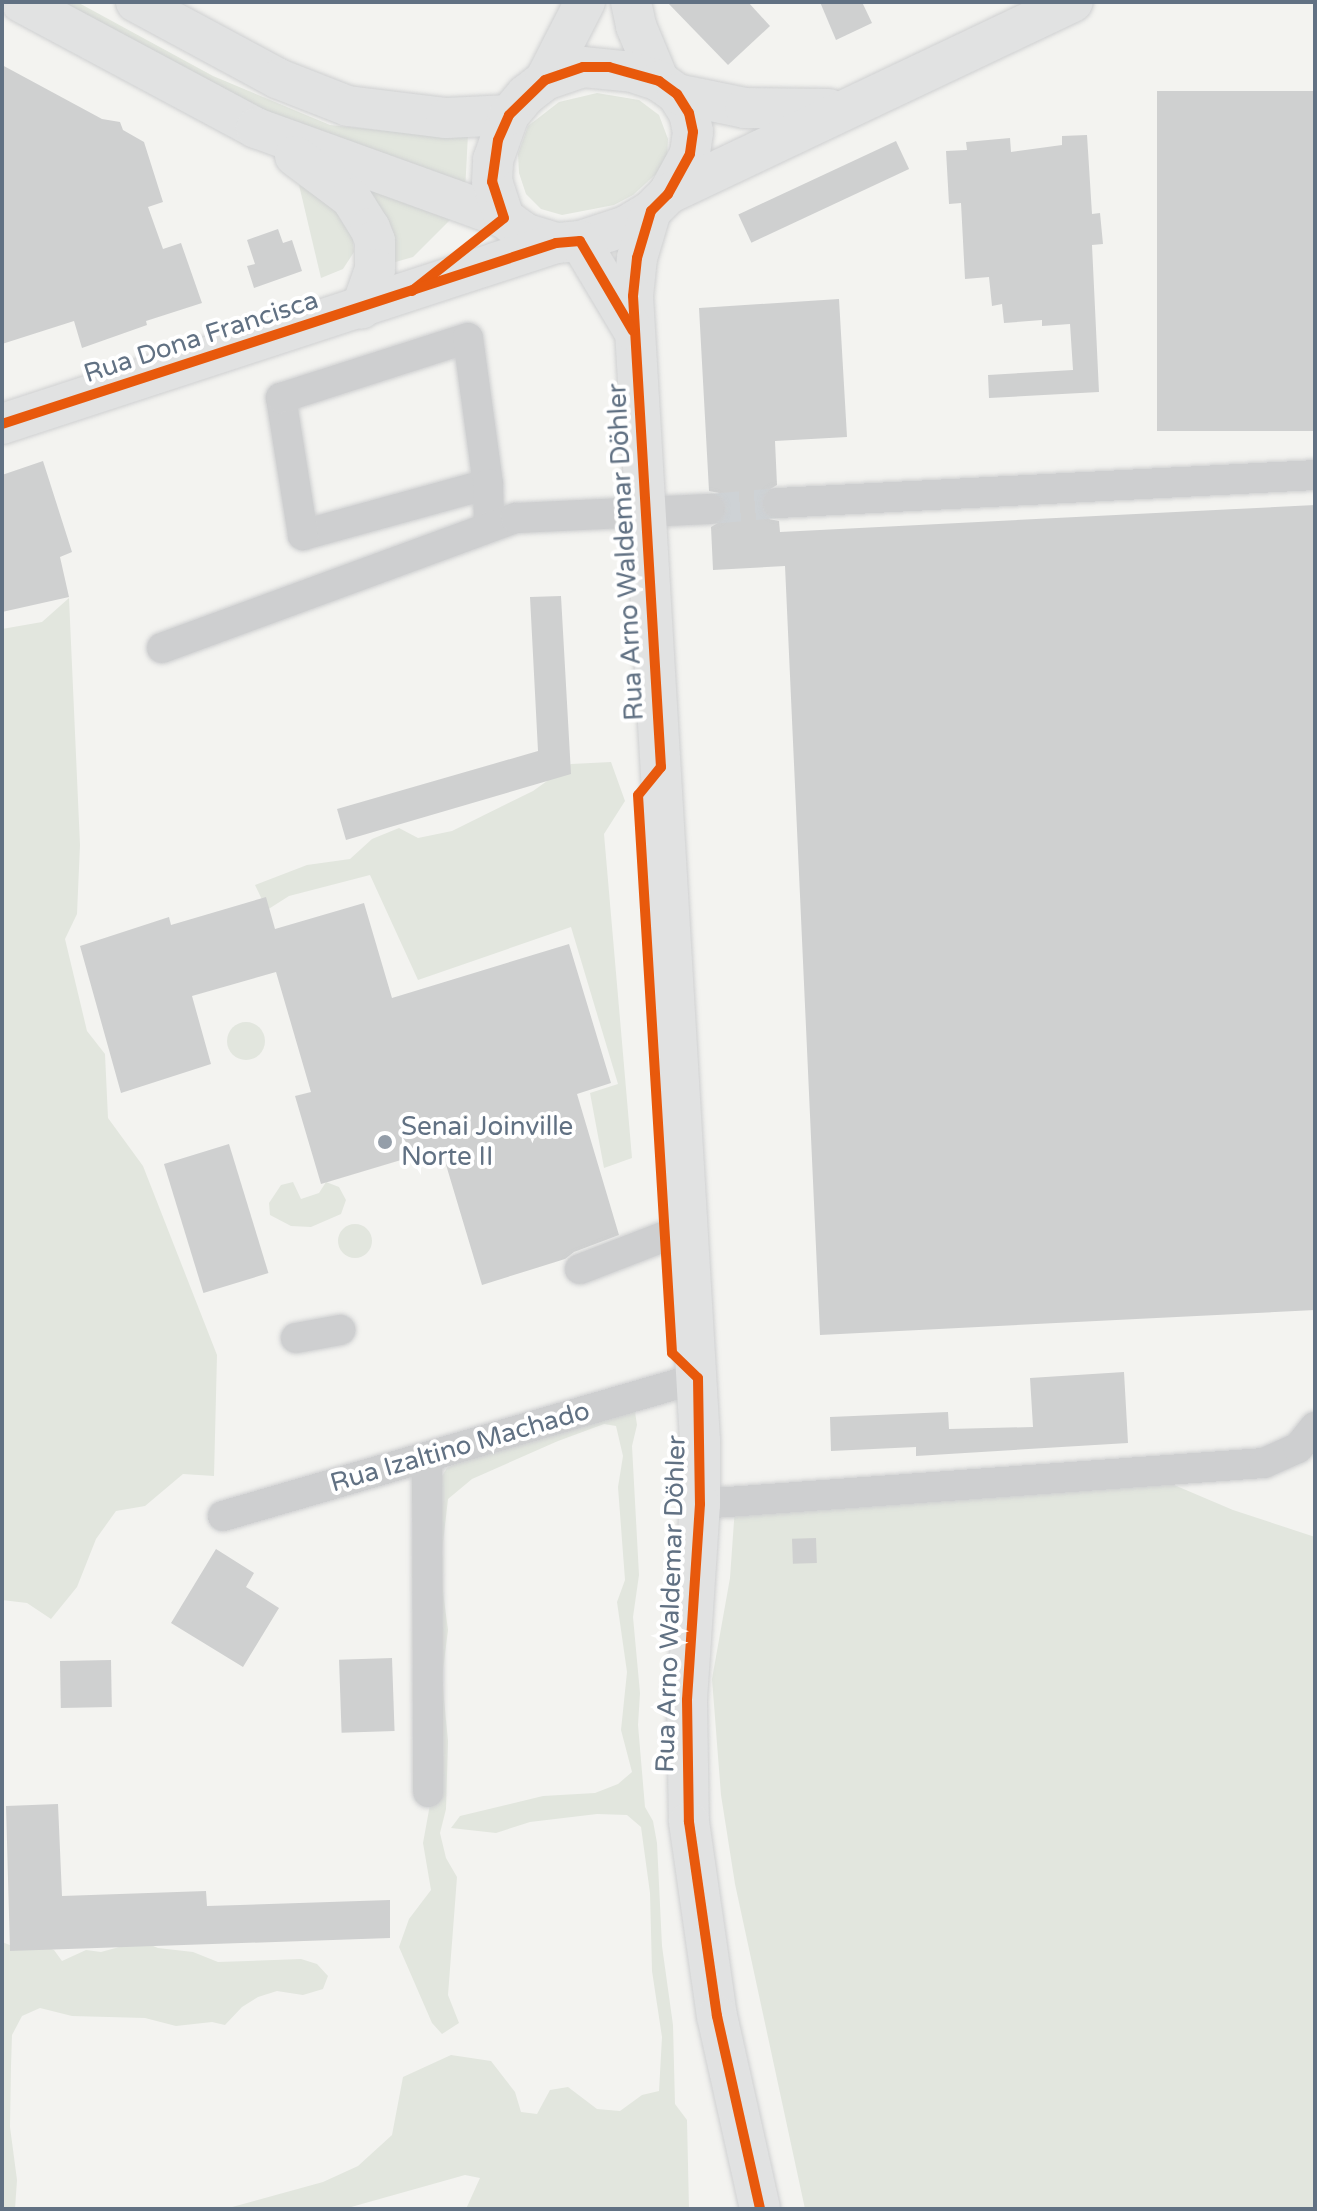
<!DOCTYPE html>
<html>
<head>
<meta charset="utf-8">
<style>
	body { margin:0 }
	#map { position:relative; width:1317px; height:2211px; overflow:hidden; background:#f3f3f0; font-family:"Varela Round",sans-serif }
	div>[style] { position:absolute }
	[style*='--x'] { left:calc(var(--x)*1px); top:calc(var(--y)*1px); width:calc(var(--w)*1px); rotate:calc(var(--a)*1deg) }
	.green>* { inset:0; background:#e2e6de }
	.round { border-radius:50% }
	.building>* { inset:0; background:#cfd0d0; transform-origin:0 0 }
	.minor-tunnel>* { height:30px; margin-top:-15px; transform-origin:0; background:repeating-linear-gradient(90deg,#ced2d5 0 30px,transparent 0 45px) }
	.roads { filter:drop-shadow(0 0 2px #cfd0d1) drop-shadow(0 0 2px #cfd0d1) }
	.minor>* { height:30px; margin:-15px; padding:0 15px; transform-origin:15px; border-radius:15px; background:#cecfd0 }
	.major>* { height:40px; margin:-20px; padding:0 20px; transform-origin:20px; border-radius:20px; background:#e1e2e2 }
	.cycleway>* { height:10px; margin:-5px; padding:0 5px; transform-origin:5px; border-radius:5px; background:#e8590c }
	.dots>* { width:22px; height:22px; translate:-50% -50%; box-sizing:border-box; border:4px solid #fff; border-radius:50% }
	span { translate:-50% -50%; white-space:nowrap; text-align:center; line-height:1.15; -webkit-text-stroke:8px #fff; paint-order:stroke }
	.street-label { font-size:26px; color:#617183 }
	.poi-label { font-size:26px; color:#617183 }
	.left { translate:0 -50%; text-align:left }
	.frame { position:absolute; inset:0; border:4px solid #617183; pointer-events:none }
</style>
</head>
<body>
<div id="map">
	<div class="green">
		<i style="clip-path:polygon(60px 2px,77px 2px,213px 76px,330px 125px,426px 135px,468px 134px,465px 191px,299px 128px)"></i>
		<i style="clip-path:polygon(597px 93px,639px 100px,659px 115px,668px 139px,667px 158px,657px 173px,633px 195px,614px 205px,562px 215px,541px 209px,526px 194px,519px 173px,518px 154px,528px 126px,559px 102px)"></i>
		<i style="clip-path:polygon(328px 164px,456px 214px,413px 257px,392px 263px)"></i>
		<i style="clip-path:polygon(299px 185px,324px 193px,351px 217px,354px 252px,343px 269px,321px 278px)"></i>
		<i style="clip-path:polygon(69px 598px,80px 845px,77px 914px,65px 939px,87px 1031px,105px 1054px,108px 1118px,143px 1166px,217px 1355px,214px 1476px,183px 1474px,145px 1506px,116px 1511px,96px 1539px,77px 1587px,51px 1619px,27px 1603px,2px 1600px,2px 629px,42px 622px)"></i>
		<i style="clip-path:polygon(611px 762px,625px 801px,604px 834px,632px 1158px,604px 1168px,590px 1093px,618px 1084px,571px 927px,418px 980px,370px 875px,289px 896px,267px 910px,255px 885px,307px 865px,350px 859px,372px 839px,399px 828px,418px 838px,452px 831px,533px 791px,571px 764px)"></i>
		<i class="round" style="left:227px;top:1022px;width:38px;height:38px"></i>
		<i style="clip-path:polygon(293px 1182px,301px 1199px,319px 1193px,326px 1182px,339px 1187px,346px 1200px,341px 1214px,311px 1227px,291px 1226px,270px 1215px,269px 1203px,281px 1185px)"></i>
		<i class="round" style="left:338px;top:1224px;width:34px;height:34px"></i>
		<i style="clip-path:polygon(634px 1405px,637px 1425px,632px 1446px,639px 1575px,633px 1617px,640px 1693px,638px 1725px,645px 1807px,653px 1821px,657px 1843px,662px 1946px,673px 2025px,675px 2104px,687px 2120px,689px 2209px,466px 2209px,480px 2178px,465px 2175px,344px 2209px,225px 2209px,323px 2182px,358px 2166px,392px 2135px,403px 2077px,451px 2055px,491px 2061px,515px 2092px,521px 2112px,537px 2114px,550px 2090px,568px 2087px,597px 2109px,620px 2111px,642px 2095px,659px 2091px,662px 2037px,652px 1971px,650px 1893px,641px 1827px,627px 1815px,597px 1814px,530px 1822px,496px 1833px,451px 1828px,460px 1816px,543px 1796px,595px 1793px,618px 1784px,632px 1772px,621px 1730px,627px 1672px,617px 1602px,625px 1580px,618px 1487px,623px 1456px,616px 1426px,604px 1424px,558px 1441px,472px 1479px,448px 1499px,440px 1569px,448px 1630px,442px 1678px,448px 1741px,446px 1809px,440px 1833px,446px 1858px,457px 1877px,448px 1995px,459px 2023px,442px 2034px,432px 2023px,399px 1947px,409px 1919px,431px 1890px,423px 1843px,431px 1799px,432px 1492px,447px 1468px,470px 1457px)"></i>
		<i style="clip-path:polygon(1160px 1479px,1233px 1510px,1315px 1537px,1315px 2209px,805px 2209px,735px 1884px,721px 1795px,712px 1679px,730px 1578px,735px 1507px)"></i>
		<i style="clip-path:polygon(141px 1941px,158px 1948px,193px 1952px,218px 1962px,301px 1959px,317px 1964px,328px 1976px,323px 1989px,303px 1995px,277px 1991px,258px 1997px,242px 2007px,225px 2025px,212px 2022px,176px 2026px,145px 2018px,72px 2016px,40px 2008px,22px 2016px,12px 2035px,11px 2066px,10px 2127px,17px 2180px,15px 2209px,2px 2209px,2px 1942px,20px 1949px,37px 1944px,54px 1950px,62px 1961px,86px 1950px,101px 1952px)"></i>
	</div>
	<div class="building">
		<i style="clip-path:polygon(667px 2px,748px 2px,770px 26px,728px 65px)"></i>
		<i style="clip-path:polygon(820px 2px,862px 2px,872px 23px,836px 40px)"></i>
		<i style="clip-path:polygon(2px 65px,102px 119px,120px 122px,123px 130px,144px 142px,163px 202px,148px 207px,163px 249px,181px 243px,202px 303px,146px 321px,147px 325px,82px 348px,74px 321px,2px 344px)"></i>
		<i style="left:1315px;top:91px;width:340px;height:158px;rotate:90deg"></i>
		<i style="clip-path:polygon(1087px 135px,1092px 214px,1100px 213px,1103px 244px,1092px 245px,1099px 392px,989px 398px,988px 375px,1073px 370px,1070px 324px,1042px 326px,1042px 320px,1004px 323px,1002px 304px,992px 306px,989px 277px,965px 279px,961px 203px,949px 204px,946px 151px,967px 150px,966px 142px,1010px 138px,1011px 152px,1062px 145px,1062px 136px)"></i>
		<i style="left:896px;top:141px;width:31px;height:174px;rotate:65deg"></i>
		<i style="clip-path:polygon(278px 229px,283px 243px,292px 240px,302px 271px,254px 288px,247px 266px,255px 264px,247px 240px)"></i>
		<i style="clip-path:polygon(839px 299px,847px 437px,775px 441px,777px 485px,762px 494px,760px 505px,769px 519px,779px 521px,780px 532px,1315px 505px,1315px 1310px,820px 1335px,785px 566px,713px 570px,711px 527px,726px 518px,728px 507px,719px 493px,709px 491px,699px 308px)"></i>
		<i style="clip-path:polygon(43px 461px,72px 552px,60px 557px,69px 597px,2px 612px,2px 475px)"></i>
		<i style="clip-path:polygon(561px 596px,571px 774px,346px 840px,337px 809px,538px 751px,530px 597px)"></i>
		<i style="clip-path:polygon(266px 897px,275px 929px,364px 903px,392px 998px,569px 944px,611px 1083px,577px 1094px,619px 1235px,574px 1252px,565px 1259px,482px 1285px,441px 1148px,321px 1184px,295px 1096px,311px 1092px,276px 972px,192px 996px,211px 1064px,121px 1093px,80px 946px,169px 917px,171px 925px)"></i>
		<i style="left:229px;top:1144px;width:135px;height:68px;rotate:73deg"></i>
		<i style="clip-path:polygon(1124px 1372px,1128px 1443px,916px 1456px,916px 1447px,831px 1451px,830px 1417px,948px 1412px,949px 1429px,1033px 1427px,1030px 1378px)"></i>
		<i style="left:816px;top:1538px;width:25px;height:24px;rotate:88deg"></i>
		<i style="clip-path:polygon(216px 1549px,254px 1573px,246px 1587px,279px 1608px,243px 1667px,171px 1623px)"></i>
		<i style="left:392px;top:1658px;width:73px;height:53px;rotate:88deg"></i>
		<i style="left:111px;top:1660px;width:47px;height:51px;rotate:89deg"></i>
		<i style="clip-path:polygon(58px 1804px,62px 1896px,206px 1891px,207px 1906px,390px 1900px,390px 1938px,10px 1951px,6px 1806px)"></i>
	</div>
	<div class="minor-tunnel">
		<i style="--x:710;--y:509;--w:68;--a:-5"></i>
	</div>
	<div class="roads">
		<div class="minor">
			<i style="--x:488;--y:484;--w:192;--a:164.6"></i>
			<i style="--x:303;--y:535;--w:139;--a:-99.1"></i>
			<i style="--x:281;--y:398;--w:196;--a:-17.8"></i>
			<i style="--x:468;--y:338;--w:147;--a:82.2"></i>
			<i style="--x:488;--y:484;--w:41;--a:88.6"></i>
			<i style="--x:778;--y:503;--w:538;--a:-2.98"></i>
			<i style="--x:162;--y:648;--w:377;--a:-20.2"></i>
			<i style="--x:516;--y:518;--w:194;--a:-2.7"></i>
			<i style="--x:580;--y:1269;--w:117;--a:-21.1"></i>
			<i style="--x:296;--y:1338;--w:45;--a:-10.3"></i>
			<i style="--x:427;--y:1457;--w:335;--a:89.8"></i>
			<i style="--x:700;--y:1504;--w:565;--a:-4.16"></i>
			<i style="--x:1264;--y:1463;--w:37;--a:-24"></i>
			<i style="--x:1298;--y:1448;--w:27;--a:-51"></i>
			<i style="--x:223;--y:1516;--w:495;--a:-16.2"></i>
		</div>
		<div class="major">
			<i style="--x:21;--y:2;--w:267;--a:28.2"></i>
			<i style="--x:256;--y:128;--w:264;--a:19.9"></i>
			<i style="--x:136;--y:2;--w:162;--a:28.3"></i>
			<i style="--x:279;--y:79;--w:74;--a:21.4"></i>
			<i style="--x:348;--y:106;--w:99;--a:7"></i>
			<i style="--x:446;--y:118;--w:63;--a:-2.7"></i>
			<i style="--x:631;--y:2;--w:25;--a:78"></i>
			<i style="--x:636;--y:26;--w:60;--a:67.3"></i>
			<i style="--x:583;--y:67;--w:49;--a:5.8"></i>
			<i style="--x:632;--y:72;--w:28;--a:18"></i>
			<i style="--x:659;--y:81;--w:22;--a:36"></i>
			<i style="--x:677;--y:94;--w:22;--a:58"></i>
			<i style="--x:689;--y:113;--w:19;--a:78"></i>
			<i style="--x:693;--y:132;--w:22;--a:98"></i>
			<i style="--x:690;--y:154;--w:46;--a:118.8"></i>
			<i style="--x:668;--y:194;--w:24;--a:135"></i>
			<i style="--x:651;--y:211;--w:29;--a:149"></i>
			<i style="--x:626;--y:226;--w:48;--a:161.9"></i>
			<i style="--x:580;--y:241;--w:24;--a:175"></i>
			<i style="--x:556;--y:243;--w:31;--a:-163"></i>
			<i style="--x:526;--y:234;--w:27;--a:-144"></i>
			<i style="--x:504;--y:218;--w:38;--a:-108"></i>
			<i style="--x:492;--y:182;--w:22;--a:-87"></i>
			<i style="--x:493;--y:160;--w:48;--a:-70.4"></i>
			<i style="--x:509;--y:115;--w:26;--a:-50"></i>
			<i style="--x:526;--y:95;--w:24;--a:-38"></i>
			<i style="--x:545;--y:80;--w:40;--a:-18.9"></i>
			<i style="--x:545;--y:80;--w:88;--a:-62.9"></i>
			<i style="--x:677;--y:94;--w:69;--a:11.6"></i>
			<i style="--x:745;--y:108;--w:84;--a:0.7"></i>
			<i style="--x:295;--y:156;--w:70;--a:36.9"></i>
			<i style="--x:351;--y:198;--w:36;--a:58"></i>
			<i style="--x:370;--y:228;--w:14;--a:69"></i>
			<i style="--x:375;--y:241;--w:28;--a:90"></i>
			<i style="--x:375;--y:269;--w:42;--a:109.3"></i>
			<i style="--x:668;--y:194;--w:448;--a:-25.4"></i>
			<i style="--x:651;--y:211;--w:49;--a:106.6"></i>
			<i style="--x:637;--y:258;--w:38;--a:96"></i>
			<i style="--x:633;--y:296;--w:1148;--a:86.65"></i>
			<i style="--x:700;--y:1442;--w:62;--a:90"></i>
			<i style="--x:700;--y:1504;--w:196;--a:93.8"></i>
			<i style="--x:687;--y:1700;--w:122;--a:89.1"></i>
			<i style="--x:689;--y:1822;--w:196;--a:81.8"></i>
			<i style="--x:717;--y:2016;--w:198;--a:77.4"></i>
			<i style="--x:580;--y:241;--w:104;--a:59.2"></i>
			<i style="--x:2;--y:424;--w:583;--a:-18.09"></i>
		</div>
	</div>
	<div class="cycleway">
		<i style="--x:412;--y:291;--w:117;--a:-38.4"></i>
		<i style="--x:504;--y:218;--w:38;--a:-108"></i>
		<i style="--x:492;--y:182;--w:42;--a:-81.9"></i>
		<i style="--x:498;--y:140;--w:27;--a:-66"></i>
		<i style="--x:509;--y:115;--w:50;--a:-44.2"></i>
		<i style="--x:545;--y:80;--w:40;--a:-18.9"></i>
		<i style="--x:583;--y:67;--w:26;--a:0"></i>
		<i style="--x:609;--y:67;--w:52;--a:15.6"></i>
		<i style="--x:659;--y:81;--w:22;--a:36"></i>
		<i style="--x:677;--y:94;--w:22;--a:58"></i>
		<i style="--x:689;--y:113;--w:19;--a:78"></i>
		<i style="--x:693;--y:132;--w:22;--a:98"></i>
		<i style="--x:690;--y:154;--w:46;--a:118.8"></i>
		<i style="--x:668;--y:194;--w:24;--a:135"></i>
		<i style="--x:651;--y:211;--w:49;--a:106.6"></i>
		<i style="--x:637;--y:258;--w:38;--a:96"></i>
		<i style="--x:633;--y:296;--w:472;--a:86.6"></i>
		<i style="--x:661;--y:767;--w:36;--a:129"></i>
		<i style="--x:638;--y:795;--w:559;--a:86.51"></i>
		<i style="--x:672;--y:1353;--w:36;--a:44"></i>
		<i style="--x:698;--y:1378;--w:126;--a:89.1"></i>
		<i style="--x:700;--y:1504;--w:196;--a:93.8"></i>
		<i style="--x:687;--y:1700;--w:122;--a:89.1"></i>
		<i style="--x:689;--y:1822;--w:196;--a:81.8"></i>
		<i style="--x:717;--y:2016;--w:198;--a:77.4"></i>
		<i style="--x:2;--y:424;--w:583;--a:-18.09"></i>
		<i style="--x:556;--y:243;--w:24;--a:-5"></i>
		<i style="--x:580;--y:241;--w:104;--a:59.5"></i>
	</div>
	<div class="dots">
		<i style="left:385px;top:1142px;background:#949ea9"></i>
	</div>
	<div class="street-label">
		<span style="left:201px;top:337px;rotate:-18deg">Rua Dona Francisca</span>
		<span style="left:626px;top:552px;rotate:-93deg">Rua Arno Waldemar Döhler</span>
		<span style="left:460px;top:1447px;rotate:-16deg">Rua Izaltino Machado</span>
		<span style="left:671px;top:1604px;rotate:-88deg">Rua Arno Waldemar Döhler</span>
	</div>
	<div class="poi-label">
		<span class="left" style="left:401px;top:1142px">Senai Joinville<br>Norte II</span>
	</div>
	<div class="frame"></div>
</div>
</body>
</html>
